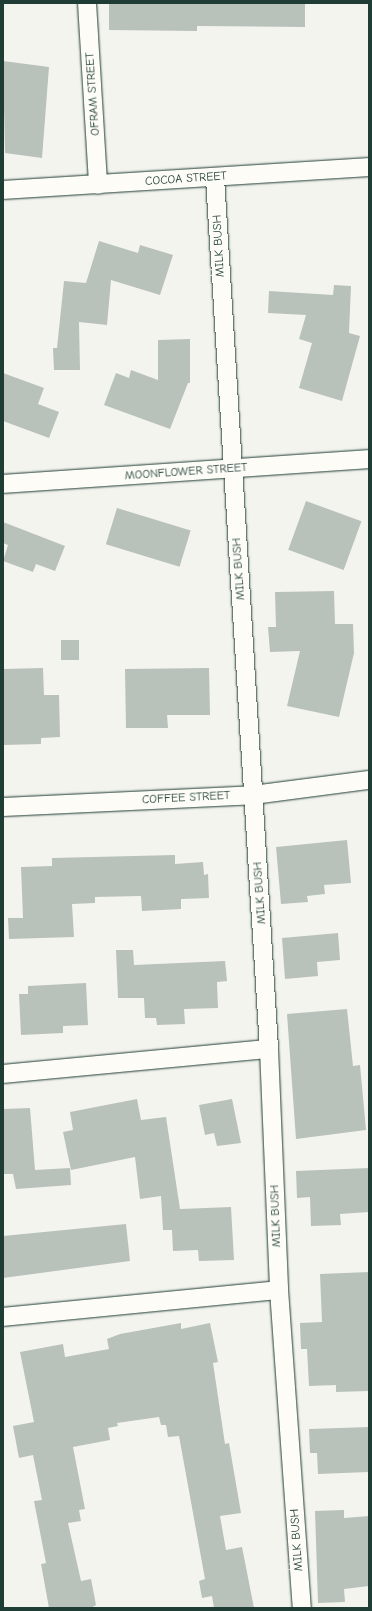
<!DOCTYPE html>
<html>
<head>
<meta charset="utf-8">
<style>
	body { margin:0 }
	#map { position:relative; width:372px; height:1611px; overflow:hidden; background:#f4f4ef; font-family:"Comic Neue",sans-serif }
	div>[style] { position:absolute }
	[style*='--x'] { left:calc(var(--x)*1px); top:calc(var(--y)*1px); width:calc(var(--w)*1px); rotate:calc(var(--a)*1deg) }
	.building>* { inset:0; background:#b9c1bb; transform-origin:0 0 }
	.roads { filter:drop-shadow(0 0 1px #1f3d34) drop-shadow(0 0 1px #1f3d34) }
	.minor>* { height:18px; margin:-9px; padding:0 9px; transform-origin:9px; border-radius:9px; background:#fdfcf7 }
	span { translate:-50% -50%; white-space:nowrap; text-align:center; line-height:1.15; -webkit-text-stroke:4px #fdfcf7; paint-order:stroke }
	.street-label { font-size:12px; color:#1f3d34 }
	.frame { position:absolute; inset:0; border:4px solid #1f3d34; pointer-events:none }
</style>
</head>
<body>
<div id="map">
	<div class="building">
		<i style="clip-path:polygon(109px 3px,305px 3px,305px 27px,197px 26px,197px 31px,109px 30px)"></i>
		<i style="clip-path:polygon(3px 61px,49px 67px,42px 158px,5px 153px)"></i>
		<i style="clip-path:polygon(99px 241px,138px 253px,140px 245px,173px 255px,160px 295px,111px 280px,107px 325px,79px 322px,80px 370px,54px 370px,53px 348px,57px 348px,64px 281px,86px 283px)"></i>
		<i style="clip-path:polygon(334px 285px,351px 286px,349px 333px,360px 336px,342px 401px,299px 388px,312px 343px,299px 339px,306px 315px,268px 313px,269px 291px,333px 295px)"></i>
		<i style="clip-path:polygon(190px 339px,190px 383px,188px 383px,170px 429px,104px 405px,116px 373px,129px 378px,131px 370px,158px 380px,158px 340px)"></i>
		<i style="clip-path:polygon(3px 373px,44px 388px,38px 404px,59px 412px,49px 438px,3px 421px)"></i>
		<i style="left:306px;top:501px;width:59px;height:52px;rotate:20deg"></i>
		<i style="left:117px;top:508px;width:77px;height:38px;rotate:17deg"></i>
		<i style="clip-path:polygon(3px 522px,65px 546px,55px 571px,36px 564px,33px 572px,3px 561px,8px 545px,3px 543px)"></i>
		<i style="clip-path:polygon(334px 591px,335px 624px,353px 624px,354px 653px,339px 717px,287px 706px,300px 651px,270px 652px,268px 627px,276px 627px,275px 592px)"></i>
		<i style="left:61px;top:640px;width:18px;height:20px"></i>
		<i style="clip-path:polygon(43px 668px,44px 695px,59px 695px,60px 737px,41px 738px,41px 744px,3px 745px,3px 669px)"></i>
		<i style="clip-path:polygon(209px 668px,210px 715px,167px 715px,168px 728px,126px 728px,125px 669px)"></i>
		<i style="clip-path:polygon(347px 840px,351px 883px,324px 885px,325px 894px,307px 896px,308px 902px,281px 904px,276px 847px)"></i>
		<i style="clip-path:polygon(175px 855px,175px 864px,203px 862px,204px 875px,208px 874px,209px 898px,181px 899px,181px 909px,142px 911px,141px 896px,95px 897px,95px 903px,72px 904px,74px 937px,9px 939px,8px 918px,23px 918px,21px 867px,52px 866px,52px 858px)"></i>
		<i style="clip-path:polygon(338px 933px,340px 960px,317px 962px,318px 976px,285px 979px,282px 938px)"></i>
		<i style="clip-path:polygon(116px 950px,133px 950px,134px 965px,225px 961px,227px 981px,217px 982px,218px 1008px,184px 1009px,185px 1024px,157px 1025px,156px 1018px,145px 1018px,144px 998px,118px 998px)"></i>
		<i style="clip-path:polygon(86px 983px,88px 1025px,63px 1026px,63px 1033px,21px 1035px,19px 994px,28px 994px,28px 986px)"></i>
		<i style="clip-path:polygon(347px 1009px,353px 1066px,360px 1065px,366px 1130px,296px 1139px,287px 1014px)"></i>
		<i style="clip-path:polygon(137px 1099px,141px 1120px,166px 1117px,180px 1209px,231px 1207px,234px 1260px,199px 1261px,198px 1250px,173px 1251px,172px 1230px,163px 1230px,161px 1196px,140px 1199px,135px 1157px,71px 1170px,63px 1132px,73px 1130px,70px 1112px)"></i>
		<i style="clip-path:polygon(232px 1099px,241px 1143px,217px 1146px,214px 1133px,205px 1135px,199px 1105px)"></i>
		<i style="clip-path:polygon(30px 1108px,35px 1170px,70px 1168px,71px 1185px,16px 1189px,13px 1174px,3px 1174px,3px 1109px)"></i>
		<i style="clip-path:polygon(369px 1168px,369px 1212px,340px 1214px,341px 1225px,311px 1226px,310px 1197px,297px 1198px,296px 1171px)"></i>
		<i style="clip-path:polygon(126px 1224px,130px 1261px,3px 1278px,3px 1236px)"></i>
		<i style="clip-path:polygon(369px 1272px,369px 1391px,336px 1392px,336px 1385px,309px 1386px,307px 1349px,301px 1349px,300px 1323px,322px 1322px,320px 1274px)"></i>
		<i style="clip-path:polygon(181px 1323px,181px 1329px,210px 1323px,218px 1362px,213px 1363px,225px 1444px,229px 1443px,241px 1513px,220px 1516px,226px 1550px,242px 1547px,254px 1608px,214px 1608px,212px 1596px,202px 1598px,199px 1581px,205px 1579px,179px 1436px,168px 1437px,166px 1425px,161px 1425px,159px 1417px,117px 1423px,118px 1426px,108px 1428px,110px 1440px,73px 1447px,85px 1509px,79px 1510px,81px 1521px,68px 1523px,81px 1581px,91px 1579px,96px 1605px,91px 1608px,49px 1608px,41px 1564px,46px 1563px,34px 1501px,42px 1500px,33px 1455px,19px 1458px,13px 1426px,34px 1422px,20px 1352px,63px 1344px,65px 1357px,109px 1349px,107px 1339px,120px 1334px)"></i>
		<i style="clip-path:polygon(369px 1427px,369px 1472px,318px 1474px,317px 1453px,310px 1453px,309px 1429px)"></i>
		<i style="clip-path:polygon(344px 1510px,344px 1518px,369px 1516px,369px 1586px,344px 1589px,345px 1602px,318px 1603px,315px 1511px)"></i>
	</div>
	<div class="roads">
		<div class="minor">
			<i style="--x:87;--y:3;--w:182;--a:86.5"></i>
			<i style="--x:215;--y:178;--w:873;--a:86.45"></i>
			<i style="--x:269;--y:1049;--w:241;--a:87.6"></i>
			<i style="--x:279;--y:1290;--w:319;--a:85.9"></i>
			<i style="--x:3;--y:190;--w:367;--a:-3.6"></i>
			<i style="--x:3;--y:484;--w:367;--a:-3.9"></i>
			<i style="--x:3;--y:807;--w:250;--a:-2.7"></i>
			<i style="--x:253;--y:795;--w:117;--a:-7.4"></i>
			<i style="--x:3;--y:1074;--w:267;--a:-5.4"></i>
			<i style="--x:3;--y:1317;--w:277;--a:-5.6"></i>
		</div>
	</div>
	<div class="street-label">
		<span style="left:93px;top:94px;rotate:-94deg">OFRAM STREET</span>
		<span style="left:186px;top:179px;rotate:-4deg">COCOA STREET</span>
		<span style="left:219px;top:246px;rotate:-93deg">MILK BUSH</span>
		<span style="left:186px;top:472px;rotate:-4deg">MOONFLOWER STREET</span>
		<span style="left:239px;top:569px;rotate:-94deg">MILK BUSH</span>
		<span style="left:186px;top:798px;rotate:-3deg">COFFEE STREET</span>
		<span style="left:260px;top:893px;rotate:-94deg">MILK BUSH</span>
		<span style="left:276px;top:1216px;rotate:-92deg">MILK BUSH</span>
		<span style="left:297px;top:1540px;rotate:-94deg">MILK BUSH</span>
	</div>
	<div class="frame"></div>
</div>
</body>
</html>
